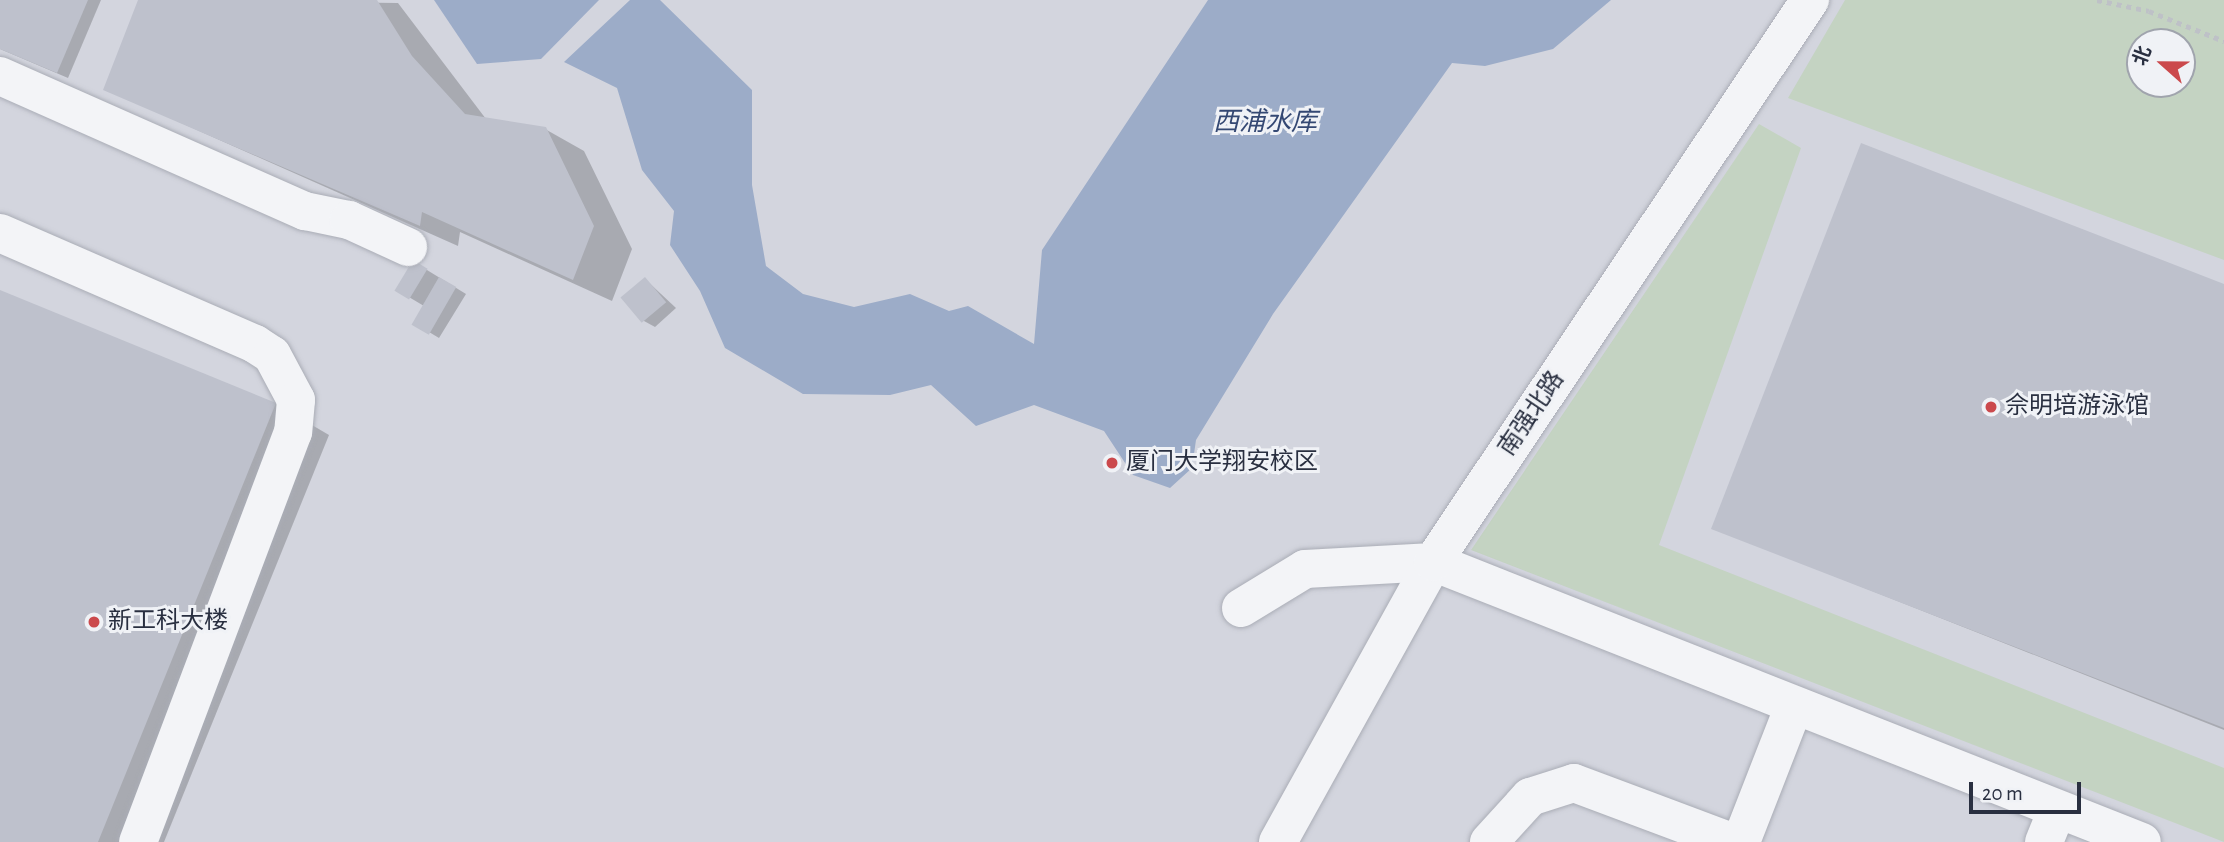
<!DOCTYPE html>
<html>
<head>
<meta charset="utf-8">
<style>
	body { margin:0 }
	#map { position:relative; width:2224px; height:842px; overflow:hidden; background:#e1e3e9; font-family:"Alegreya Sans","Noto Sans SC",sans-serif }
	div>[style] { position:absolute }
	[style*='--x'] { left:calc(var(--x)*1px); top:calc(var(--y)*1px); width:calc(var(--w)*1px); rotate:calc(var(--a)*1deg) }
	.built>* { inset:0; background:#d3d5de }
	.green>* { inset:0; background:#c4d3c2 }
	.water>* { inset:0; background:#9cacc8 }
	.shadow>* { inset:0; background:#0003 }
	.building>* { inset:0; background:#bec1cc; transform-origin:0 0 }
	.path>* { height:4.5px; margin-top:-2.25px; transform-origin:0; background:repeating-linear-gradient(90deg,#bec1c7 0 5px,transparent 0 10px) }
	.roads { filter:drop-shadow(0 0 2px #aaadb6) drop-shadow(0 0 2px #aaadb6) }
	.minor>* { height:38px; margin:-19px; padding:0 19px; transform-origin:19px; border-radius:19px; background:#f3f4f7 }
	.dots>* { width:19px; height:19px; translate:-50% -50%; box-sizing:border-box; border:4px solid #f0f2f6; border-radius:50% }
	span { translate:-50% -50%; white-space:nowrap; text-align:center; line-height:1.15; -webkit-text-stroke:6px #f0f2f6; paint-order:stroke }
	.poi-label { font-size:24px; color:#292f40 }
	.left { translate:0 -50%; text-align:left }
	.street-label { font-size:24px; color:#292f40 }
	.water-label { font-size:26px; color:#344873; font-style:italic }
	.north { position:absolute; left:2126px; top:28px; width:70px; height:70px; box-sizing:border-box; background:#f0f2f6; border:2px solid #a0a4ad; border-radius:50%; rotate:291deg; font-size:19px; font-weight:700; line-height:28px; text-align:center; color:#292f40 }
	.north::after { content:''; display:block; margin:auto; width:24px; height:32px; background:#cb494c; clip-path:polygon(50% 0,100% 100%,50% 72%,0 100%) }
	.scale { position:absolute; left:1969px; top:782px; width:112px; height:32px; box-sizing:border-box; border:4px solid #292f40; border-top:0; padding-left:9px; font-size:21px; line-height:24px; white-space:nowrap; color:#292f40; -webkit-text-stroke:5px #f0f2f6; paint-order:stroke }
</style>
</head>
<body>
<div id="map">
	<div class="built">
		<i style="clip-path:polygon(evenodd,0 0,2224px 0,2224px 842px,0 842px,0 0,2140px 42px,2182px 42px,2182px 84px,2140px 84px,2140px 42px)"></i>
	</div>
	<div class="green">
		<i style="clip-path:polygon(evenodd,1845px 0,2224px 0,2224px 260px,1788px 98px,1845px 0,2182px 42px,2182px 84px,2140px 84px,2140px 42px,2182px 42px)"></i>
		<i style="clip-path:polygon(1759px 124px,1801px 148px,1659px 545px,2224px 768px,2224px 842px,1471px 550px)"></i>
	</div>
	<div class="water">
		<i style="clip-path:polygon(434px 0,599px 0,541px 59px,477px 64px)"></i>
		<i style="clip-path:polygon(630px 0,660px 0,752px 90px,752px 185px,766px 266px,803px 294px,854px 307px,910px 294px,949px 311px,968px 306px,1034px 344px,1042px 250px,1208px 0,1611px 0,1553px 49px,1485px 66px,1452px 63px,1273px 314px,1196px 440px,1192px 468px,1170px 488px,1133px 475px,1104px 431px,1034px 405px,976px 426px,931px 385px,890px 395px,803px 394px,725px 348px,700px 291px,670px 245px,674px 211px,642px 170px,617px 88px,564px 62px)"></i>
	</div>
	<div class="shadow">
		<i style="clip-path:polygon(0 0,101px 0,68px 78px,0 49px)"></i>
		<i style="clip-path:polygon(140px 0,398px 3px,486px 119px,545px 129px,584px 151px,632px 249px,612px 301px,460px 232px,458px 246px,105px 89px)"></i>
		<i style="clip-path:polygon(414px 262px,466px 294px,439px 338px,414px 323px,424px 306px,397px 290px)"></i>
		<i style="clip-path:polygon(645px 279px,676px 308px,655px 327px,644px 321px)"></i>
		<i style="clip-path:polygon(2224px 286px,2224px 730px,1713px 528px)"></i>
		<i style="clip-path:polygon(0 292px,276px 404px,329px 435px,164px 842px,0 842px)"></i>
	</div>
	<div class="building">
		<i style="clip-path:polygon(0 0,88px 0,57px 73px,0 49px)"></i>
		<i style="clip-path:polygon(138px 0,377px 0,412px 56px,465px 114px,546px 127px,594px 226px,573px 280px,422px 212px,420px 226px,103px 90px)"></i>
		<i style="clip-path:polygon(1861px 143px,2224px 284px,2224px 728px,1711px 529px)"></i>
		<i style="left:413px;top:260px;width:17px;height:36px;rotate:31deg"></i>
		<i style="left:439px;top:277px;width:20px;height:55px;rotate:30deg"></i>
		<i style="left:645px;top:277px;width:33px;height:32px;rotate:50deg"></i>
		<i style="clip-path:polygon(0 290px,276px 403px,98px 842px,0 842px)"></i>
	</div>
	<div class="path">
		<i style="--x:2097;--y:0;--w:53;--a:11.9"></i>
		<i style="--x:2149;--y:11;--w:81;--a:21.8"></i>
	</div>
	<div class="roads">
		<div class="minor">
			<i style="--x:0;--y:76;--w:334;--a:23.9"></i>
			<i style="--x:305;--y:211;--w:45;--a:11.6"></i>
			<i style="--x:349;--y:220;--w:65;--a:24.6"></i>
			<i style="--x:0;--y:233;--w:278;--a:23.5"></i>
			<i style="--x:255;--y:344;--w:20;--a:33"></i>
			<i style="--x:272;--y:355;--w:51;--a:61.9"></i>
			<i style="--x:296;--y:400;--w:32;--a:95"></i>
			<i style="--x:293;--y:432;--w:438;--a:110.7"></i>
			<i style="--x:1241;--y:608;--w:75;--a:-31.4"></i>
			<i style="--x:1305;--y:569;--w:128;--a:-3.1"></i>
			<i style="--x:1433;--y:562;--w:762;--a:21.55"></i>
			<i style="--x:1278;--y:842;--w:320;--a:-61"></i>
			<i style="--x:1433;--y:562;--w:677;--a:-56.15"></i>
			<i style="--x:1489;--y:842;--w:61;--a:-47.7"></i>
			<i style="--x:1530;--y:797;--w:46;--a:-17.7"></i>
			<i style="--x:1574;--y:783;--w:169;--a:20.5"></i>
			<i style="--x:1741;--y:842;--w:146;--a:-68.7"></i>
			<i style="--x:2044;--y:842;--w:35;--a:-68"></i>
		</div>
	</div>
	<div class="dots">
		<i style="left:1991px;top:407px;background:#cb494c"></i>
		<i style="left:1112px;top:463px;background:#cb494c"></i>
		<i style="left:94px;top:622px;background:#cb494c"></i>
	</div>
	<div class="poi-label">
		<span class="left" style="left:2005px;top:407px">佘明培游泳馆</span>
		<span class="left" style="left:1126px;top:463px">厦门大学翔安校区</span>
		<span class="left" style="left:108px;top:622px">新工科大楼</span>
	</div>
	<div class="street-label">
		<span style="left:1532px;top:414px;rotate:-56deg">南强北路</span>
	</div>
	<div class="water-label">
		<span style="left:1265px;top:123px">西浦水库</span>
	</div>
	<div class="north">北</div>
	<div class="scale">20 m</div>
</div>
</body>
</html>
